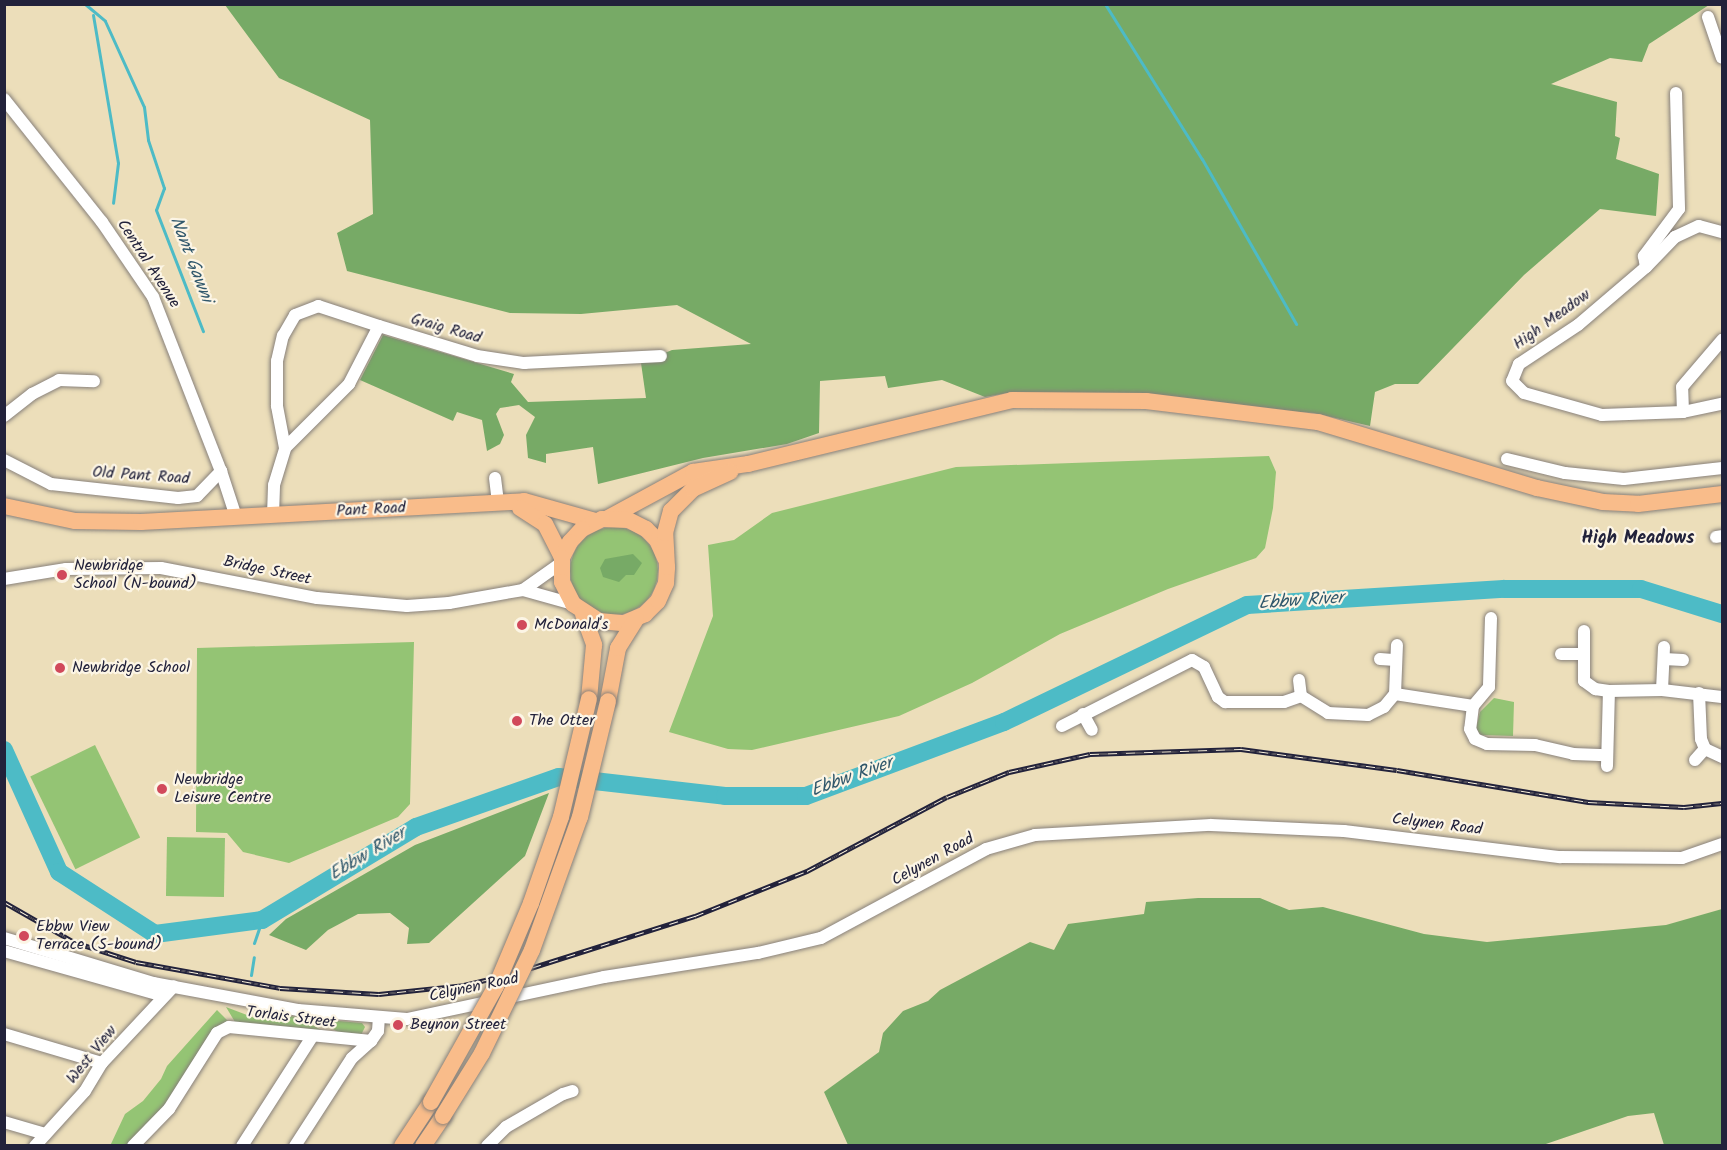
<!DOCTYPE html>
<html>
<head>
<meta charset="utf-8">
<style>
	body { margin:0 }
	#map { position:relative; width:1727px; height:1150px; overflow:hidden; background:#ecdeba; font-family:Kalam,sans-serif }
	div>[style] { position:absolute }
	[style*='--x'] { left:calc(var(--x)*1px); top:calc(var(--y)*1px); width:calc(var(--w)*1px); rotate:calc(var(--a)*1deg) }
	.green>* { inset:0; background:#94c474; transform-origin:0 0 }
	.round { border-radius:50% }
	.forest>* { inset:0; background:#7a6 }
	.stream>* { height:3px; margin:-1.5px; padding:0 1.5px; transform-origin:1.5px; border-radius:1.5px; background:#4dbbc6 }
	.river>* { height:18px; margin:-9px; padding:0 9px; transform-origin:9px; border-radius:9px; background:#4dbbc6 }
	.roads { filter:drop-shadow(0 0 2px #87807a) drop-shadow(0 0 2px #87807a) }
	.minor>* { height:12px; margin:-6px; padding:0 6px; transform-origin:6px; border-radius:6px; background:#fff }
	.major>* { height:16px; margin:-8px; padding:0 8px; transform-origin:8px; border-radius:8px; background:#f9bc8a }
	.rail>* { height:5px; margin-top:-2.5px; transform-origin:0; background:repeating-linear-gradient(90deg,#fcf5e5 0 9px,#22223b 0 18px); box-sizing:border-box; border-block:2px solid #22223b }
	.bridges { filter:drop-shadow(0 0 2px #87807a) drop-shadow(0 0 2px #87807a) }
	.major-bridge>* { height:16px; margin:-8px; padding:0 8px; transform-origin:8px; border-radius:8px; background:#f9bc8a }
	.dots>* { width:16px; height:16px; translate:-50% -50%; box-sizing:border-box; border:3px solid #fcf5e5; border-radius:50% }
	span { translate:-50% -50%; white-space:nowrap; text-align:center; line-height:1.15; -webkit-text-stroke:4.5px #fcf5e5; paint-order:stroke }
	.street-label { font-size:16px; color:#22223b }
	.poi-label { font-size:16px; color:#22223b }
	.left { translate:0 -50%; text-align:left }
	.water-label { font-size:18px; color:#31586c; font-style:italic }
	.neighbourhood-label { font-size:18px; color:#22223b; font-weight:700 }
	.frame { position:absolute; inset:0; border:6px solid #22223b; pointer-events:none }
</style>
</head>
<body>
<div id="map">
	<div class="green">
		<i style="clip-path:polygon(1269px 456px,1276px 472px,1273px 508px,1265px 548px,1256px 558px,1168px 589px,1060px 634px,972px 683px,899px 716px,752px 750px,728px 749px,669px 732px,713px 616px,708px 545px,734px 540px,772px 513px,956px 467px)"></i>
		<i class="round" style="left:570px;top:527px;width:88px;height:88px"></i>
		<i style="clip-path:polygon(414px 642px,410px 804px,398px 817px,289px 863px,243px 852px,227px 833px,196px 832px,197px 648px)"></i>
		<i style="clip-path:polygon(1494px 698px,1514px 702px,1513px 736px,1481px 735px,1476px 729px,1480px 712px)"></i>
		<i style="left:95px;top:745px;width:103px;height:72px;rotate:64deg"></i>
		<i style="left:167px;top:837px;width:58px;height:59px;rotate:1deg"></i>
		<i style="clip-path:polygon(226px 1007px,260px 1020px,261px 1013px,298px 1017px,330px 1035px,235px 1022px)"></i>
		<i style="clip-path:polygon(217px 1010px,229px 1022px,167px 1106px,127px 1145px,110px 1146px,125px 1114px,143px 1101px,161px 1079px,167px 1066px)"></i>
		<i style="clip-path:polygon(316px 1019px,362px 1023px,365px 1027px,361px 1035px,343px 1035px)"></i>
	</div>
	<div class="forest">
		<i style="clip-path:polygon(225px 5px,1709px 5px,1649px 44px,1642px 62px,1610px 58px,1551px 84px,1617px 102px,1615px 136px,1620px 138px,1616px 159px,1659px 174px,1656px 216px,1600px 209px,1524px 275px,1418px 384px,1395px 384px,1375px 392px,1370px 426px,1314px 413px,1013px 392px,985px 397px,942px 380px,888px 388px,885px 376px,820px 381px,819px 433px,787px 444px,703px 458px,598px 484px,593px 447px,546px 454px,546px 463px,528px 458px,526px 435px,535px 417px,519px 405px,500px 408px,496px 414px,504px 435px,500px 444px,487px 451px,482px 420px,457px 412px,453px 421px,360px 380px,383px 335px,514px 374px,511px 382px,528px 402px,646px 398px,641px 363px,672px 350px,751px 344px,677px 305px,581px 314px,510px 313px,347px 271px,337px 233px,373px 214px,370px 120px,279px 78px)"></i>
		<i style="clip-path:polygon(633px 554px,642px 563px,634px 575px,626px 575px,619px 582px,603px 577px,600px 568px,605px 559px)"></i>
		<i style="clip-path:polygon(549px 793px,525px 856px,429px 943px,407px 944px,409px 928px,390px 913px,358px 914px,328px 930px,306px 950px,269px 935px,286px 919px,415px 845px)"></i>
		<i style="clip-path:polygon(1198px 898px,1260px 898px,1289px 910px,1323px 907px,1424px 934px,1487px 942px,1666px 925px,1722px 909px,1722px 1145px,1664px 1145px,1654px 1113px,1628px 1116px,1540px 1146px,848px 1145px,824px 1092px,879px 1052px,883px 1033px,903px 1011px,928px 1001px,940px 990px,1030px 942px,1054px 950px,1068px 924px,1144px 914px,1146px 902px)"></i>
	</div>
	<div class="stream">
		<i style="--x:85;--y:4;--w:26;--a:40"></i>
		<i style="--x:105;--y:21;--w:94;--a:65.6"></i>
		<i style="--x:144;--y:107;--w:33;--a:83"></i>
		<i style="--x:148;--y:140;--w:51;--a:71.6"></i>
		<i style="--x:164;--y:188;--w:23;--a:110"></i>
		<i style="--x:156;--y:210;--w:130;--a:68.8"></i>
		<i style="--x:1105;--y:4;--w:183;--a:58"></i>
		<i style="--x:1202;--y:159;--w:190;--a:60.3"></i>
		<i style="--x:93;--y:15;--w:150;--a:80.4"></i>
		<i style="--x:118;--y:163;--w:40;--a:97.1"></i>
		<i style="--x:254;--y:943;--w:24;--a:-71"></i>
		<i style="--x:251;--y:975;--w:18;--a:-81"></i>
	</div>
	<div class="river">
		<i style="--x:4;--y:750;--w:134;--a:65.7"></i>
		<i style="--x:59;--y:872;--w:114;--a:32.9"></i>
		<i style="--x:155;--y:934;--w:108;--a:-7.5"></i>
		<i style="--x:262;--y:920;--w:180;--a:-31.1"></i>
		<i style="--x:416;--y:827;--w:151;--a:-19.3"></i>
		<i style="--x:559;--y:777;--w:167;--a:6.5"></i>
		<i style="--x:725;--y:796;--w:81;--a:0"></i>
		<i style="--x:806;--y:796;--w:211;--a:-20.5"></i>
		<i style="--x:1004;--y:722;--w:270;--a:-25.7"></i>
		<i style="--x:1247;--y:605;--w:257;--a:-3.6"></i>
		<i style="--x:1504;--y:589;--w:137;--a:0"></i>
		<i style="--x:1641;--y:589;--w:85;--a:17.2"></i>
	</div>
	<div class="roads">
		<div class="minor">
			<i style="--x:1708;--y:17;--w:43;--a:71.1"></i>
			<i style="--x:1676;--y:93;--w:116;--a:88.5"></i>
			<i style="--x:1679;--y:209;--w:59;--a:126.7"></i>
			<i style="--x:1644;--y:256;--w:11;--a:80"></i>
			<i style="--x:1646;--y:267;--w:89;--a:139.5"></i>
			<i style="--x:1578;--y:325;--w:71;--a:146.5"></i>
			<i style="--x:1519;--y:364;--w:18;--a:112"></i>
			<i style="--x:1512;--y:381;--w:17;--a:45"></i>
			<i style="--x:1524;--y:393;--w:81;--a:15.8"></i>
			<i style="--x:1602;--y:415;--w:81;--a:-2.1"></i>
			<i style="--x:1683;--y:412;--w:40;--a:-12"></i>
			<i style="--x:4;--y:99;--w:157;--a:51.5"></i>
			<i style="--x:102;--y:222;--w:91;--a:55.8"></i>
			<i style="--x:153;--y:297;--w:187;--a:68.7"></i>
			<i style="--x:1646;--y:267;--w:42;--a:-46"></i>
			<i style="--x:1675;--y:237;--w:26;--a:-25"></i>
			<i style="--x:1699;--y:226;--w:24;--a:15"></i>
			<i style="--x:1683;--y:412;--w:25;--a:-92"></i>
			<i style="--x:1682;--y:387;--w:62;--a:-49.6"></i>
			<i style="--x:4;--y:416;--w:36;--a:-38"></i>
			<i style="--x:32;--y:394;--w:30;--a:-27"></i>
			<i style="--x:59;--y:380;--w:35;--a:2"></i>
			<i style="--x:285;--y:448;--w:91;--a:-45"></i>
			<i style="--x:349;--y:384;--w:65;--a:-62.7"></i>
			<i style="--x:379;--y:326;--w:102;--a:17"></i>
			<i style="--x:477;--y:356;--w:48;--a:8.5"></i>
			<i style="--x:524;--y:363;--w:137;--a:-2.9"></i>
			<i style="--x:1507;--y:459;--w:60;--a:13.6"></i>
			<i style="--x:1565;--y:473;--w:59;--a:5.8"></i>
			<i style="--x:1624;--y:479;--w:99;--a:-6.4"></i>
			<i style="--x:4;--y:460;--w:53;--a:27.1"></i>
			<i style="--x:51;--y:484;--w:128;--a:6.3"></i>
			<i style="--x:178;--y:498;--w:19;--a:-6"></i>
			<i style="--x:197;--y:496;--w:35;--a:-46"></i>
			<i style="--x:221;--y:471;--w:48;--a:71.9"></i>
			<i style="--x:495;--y:478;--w:24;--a:83"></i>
			<i style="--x:273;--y:515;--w:30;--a:-88"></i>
			<i style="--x:274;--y:485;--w:39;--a:-73"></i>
			<i style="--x:285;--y:448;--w:43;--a:-100.8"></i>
			<i style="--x:277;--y:406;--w:45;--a:-90"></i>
			<i style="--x:277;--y:361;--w:26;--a:-77"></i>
			<i style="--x:283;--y:336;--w:24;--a:-60"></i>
			<i style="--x:295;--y:315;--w:25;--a:-21"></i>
			<i style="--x:318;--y:306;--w:64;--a:18.2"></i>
			<i style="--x:1716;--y:537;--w:6;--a:-9"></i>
			<i style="--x:4;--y:579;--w:63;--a:-9.2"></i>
			<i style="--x:66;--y:569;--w:95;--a:-0.6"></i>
			<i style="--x:161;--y:568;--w:159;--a:10.9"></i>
			<i style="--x:317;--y:598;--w:90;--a:5.1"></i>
			<i style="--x:407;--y:606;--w:42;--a:-4.1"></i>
			<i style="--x:449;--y:603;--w:75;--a:-10"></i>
			<i style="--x:523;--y:590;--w:47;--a:-35.4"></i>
			<i style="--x:523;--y:590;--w:52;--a:15.6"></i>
			<i style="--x:1491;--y:618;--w:69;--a:91.7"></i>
			<i style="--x:1489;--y:687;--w:25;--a:130"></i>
			<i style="--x:1473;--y:706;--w:23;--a:97"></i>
			<i style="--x:1470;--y:729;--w:11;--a:63"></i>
			<i style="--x:1475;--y:739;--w:13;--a:23"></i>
			<i style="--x:1487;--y:744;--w:48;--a:1.2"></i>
			<i style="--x:1535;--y:745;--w:39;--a:13"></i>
			<i style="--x:1573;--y:754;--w:33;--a:2"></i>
			<i style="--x:1561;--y:654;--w:23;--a:0"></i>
			<i style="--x:1584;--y:654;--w:23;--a:-90"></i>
			<i style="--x:1584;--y:654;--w:27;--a:90"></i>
			<i style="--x:1584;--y:681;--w:14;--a:36"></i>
			<i style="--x:1595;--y:689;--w:14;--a:8"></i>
			<i style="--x:1380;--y:659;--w:16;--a:4"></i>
			<i style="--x:1664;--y:659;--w:19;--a:3"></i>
			<i style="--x:1299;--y:680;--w:16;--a:83"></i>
			<i style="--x:1662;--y:690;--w:43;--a:-87.3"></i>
			<i style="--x:1699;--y:693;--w:46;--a:87.5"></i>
			<i style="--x:1701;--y:739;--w:11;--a:68"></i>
			<i style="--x:1705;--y:749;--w:19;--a:25"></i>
			<i style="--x:1395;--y:694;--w:49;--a:-87.7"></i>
			<i style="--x:1083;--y:714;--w:18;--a:61"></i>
			<i style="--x:1062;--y:726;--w:146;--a:-26.9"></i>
			<i style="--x:1192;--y:660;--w:14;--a:30"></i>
			<i style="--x:1204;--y:667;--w:33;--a:65"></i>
			<i style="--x:1218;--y:697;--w:9;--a:36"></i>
			<i style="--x:1225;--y:702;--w:59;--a:0"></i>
			<i style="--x:1284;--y:702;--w:18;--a:-19"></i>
			<i style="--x:1301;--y:696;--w:32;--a:32"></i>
			<i style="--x:1328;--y:713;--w:40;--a:2.9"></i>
			<i style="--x:1368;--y:715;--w:18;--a:-27"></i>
			<i style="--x:1384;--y:707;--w:17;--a:-50"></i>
			<i style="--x:1395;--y:694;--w:79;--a:8.7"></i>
			<i style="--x:1695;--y:760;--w:15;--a:-48"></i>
			<i style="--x:1607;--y:766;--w:75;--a:-88.5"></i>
			<i style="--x:1609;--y:691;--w:53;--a:-1.1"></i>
			<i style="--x:1662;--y:690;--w:60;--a:6.7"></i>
			<i style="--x:4;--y:938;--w:156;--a:16.8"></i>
			<i style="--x:153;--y:983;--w:147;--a:10.5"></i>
			<i style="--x:298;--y:1010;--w:109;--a:4.7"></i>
			<i style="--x:407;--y:1019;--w:201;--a:-12"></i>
			<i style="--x:604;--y:977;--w:156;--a:-8.9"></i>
			<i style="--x:758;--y:953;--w:65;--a:-13.4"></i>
			<i style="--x:821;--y:938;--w:187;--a:-28.3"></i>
			<i style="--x:986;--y:849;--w:51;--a:-15.9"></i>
			<i style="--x:1035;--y:835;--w:176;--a:-3.3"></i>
			<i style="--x:1211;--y:825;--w:133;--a:2.6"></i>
			<i style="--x:1344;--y:831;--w:218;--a:6.9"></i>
			<i style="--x:1560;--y:857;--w:122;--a:0.5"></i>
			<i style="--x:1682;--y:858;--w:42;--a:-19.3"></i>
			<i style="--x:4;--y:951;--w:166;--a:15.7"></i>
			<i style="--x:4;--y:1034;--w:102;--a:16.5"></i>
			<i style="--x:4;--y:1122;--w:43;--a:16.3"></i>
			<i style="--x:35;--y:1146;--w:74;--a:-47.7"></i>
			<i style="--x:85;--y:1091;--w:33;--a:-59"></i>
			<i style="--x:102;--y:1063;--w:105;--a:-46.9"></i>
			<i style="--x:133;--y:1146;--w:52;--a:-45.8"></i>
			<i style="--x:169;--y:1109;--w:90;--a:-57.7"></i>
			<i style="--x:217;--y:1033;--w:13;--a:-27"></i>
			<i style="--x:229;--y:1027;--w:143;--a:5.6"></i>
			<i style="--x:371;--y:1041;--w:12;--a:-55"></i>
			<i style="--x:378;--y:1031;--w:13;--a:-86"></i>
			<i style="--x:242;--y:1146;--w:130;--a:-57.3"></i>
			<i style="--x:295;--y:1146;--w:105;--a:-57.1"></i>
			<i style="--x:352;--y:1058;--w:25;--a:-42"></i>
			<i style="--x:487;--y:1146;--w:27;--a:-45"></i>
			<i style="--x:506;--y:1127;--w:66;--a:-30.1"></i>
			<i style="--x:563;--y:1094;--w:10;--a:-17"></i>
		</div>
		<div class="major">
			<i style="--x:4;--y:506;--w:73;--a:11.9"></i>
			<i style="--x:75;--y:521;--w:66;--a:0.9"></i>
			<i style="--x:141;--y:522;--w:384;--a:-3.1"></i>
			<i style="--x:524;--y:501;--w:74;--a:15.7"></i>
			<i style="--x:520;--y:508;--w:30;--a:33"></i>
			<i style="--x:545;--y:524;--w:38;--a:63"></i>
			<i style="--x:608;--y:518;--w:97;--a:-28.4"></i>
			<i style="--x:693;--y:472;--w:56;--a:-8.3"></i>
			<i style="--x:748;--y:464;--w:272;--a:-13.6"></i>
			<i style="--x:1012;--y:400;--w:134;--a:0.4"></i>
			<i style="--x:1146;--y:401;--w:173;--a:7"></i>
			<i style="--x:1318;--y:422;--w:229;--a:16.8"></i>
			<i style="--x:1537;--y:488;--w:67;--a:12"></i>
			<i style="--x:1603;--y:502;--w:35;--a:3"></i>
			<i style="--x:1638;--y:504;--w:85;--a:-6.8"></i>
			<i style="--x:665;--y:558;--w:20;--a:-114"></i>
			<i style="--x:657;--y:540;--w:16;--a:-135"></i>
			<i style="--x:646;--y:529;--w:20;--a:-153"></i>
			<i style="--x:628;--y:520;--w:26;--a:-178"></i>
			<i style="--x:602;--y:519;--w:22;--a:153"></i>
			<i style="--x:582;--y:529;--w:18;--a:133"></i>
			<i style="--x:570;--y:542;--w:18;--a:117"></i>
			<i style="--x:562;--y:558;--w:24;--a:90"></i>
			<i style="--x:562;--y:582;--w:25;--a:63"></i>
			<i style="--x:573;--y:604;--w:31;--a:33"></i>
			<i style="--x:599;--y:621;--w:25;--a:5"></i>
			<i style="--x:624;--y:623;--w:23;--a:-23"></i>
			<i style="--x:645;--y:614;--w:18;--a:-45"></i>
			<i style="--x:658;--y:601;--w:20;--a:-66"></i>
			<i style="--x:666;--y:583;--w:16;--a:-86"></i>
			<i style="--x:667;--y:567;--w:34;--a:-93"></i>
			<i style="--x:665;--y:533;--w:23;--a:-75"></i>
			<i style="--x:671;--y:511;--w:31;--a:-45"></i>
			<i style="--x:693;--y:489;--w:41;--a:-24.7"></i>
			<i style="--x:583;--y:614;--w:33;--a:70"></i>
			<i style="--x:594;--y:645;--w:54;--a:95.3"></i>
			<i style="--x:608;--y:701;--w:54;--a:-79.3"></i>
			<i style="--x:618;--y:648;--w:34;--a:-58"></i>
			<i style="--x:402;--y:1146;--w:53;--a:-56.6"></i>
			<i style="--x:423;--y:1146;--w:36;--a:-56"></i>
		</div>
	</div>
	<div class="rail">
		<i style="--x:4;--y:902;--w:81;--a:29.7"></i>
		<i style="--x:74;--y:942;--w:65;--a:17.9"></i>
		<i style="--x:136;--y:962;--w:146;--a:10.2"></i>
		<i style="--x:280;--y:988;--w:99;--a:3.5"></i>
		<i style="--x:379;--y:994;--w:85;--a:-6"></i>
		<i style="--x:464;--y:985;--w:52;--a:-13.2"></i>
		<i style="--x:515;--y:973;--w:189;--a:-17.6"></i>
		<i style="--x:695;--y:916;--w:121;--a:-21.9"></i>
		<i style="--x:807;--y:871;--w:158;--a:-27.9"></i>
		<i style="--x:947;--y:797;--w:67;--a:-22"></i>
		<i style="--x:1009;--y:772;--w:83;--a:-12.5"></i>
		<i style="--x:1090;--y:754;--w:151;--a:-1.9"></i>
		<i style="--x:1241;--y:749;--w:157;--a:7.7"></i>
		<i style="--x:1397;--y:770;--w:194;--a:9.5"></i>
		<i style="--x:1588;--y:802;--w:96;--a:3"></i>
		<i style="--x:1684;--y:807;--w:38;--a:-6"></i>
	</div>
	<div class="bridges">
		<div class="major-bridge">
			<i style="--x:431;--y:1102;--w:133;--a:-60.7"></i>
			<i style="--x:496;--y:986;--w:90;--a:-67.1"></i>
			<i style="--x:531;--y:903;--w:91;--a:-70.8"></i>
			<i style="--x:561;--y:817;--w:121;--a:-76.7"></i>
			<i style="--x:443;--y:1116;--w:74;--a:-58.2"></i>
			<i style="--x:482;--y:1053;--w:114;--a:-64.1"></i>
			<i style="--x:532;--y:950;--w:141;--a:-70.2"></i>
			<i style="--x:580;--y:817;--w:119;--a:-76.4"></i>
		</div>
	</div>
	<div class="dots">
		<i style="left:62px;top:575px;background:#d1495b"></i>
		<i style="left:522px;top:625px;background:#d1495b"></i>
		<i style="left:60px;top:668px;background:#d1495b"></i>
		<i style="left:517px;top:721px;background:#d1495b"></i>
		<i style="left:162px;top:789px;background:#d1495b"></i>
		<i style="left:24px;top:936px;background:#d1495b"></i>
		<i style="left:398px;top:1025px;background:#d1495b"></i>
	</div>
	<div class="street-label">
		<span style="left:148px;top:264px;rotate:57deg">Central Avenue</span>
		<span style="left:1552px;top:320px;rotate:-36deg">High Meadow</span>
		<span style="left:446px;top:329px;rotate:16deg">Graig Road</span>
		<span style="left:141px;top:476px;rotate:4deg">Old Pant Road</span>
		<span style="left:371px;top:510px;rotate:-3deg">Pant Road</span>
		<span style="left:267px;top:571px;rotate:12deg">Bridge Street</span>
		<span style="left:1437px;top:825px;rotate:7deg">Celynen Road</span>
		<span style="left:933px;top:860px;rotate:-29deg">Celynen Road</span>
		<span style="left:474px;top:988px;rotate:-12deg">Celynen Road</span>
		<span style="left:291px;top:1018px;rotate:7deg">Torlais Street</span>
		<span style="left:92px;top:1055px;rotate:-51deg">West View</span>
	</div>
	<div class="poi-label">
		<span class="left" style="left:74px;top:575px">Newbridge<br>School (N-bound)</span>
		<span class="left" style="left:534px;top:625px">McDonald's</span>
		<span class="left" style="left:72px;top:668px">Newbridge School</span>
		<span class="left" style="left:529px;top:721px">The Otter</span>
		<span class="left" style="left:174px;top:789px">Newbridge<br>Leisure Centre</span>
		<span class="left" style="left:36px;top:936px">Ebbw View<br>Terrace (S-bound)</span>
		<span class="left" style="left:410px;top:1025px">Beynon Street</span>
	</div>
	<div class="water-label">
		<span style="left:190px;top:260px;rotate:69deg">Nant Gawni</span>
		<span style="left:1301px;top:602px;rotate:-4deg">Ebbw River</span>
		<span style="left:852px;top:778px;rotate:-20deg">Ebbw River</span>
		<span style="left:368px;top:855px;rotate:-31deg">Ebbw River</span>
	</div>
	<div class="neighbourhood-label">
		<span style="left:1638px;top:539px">High Meadows</span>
	</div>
	<div class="frame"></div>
</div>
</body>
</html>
